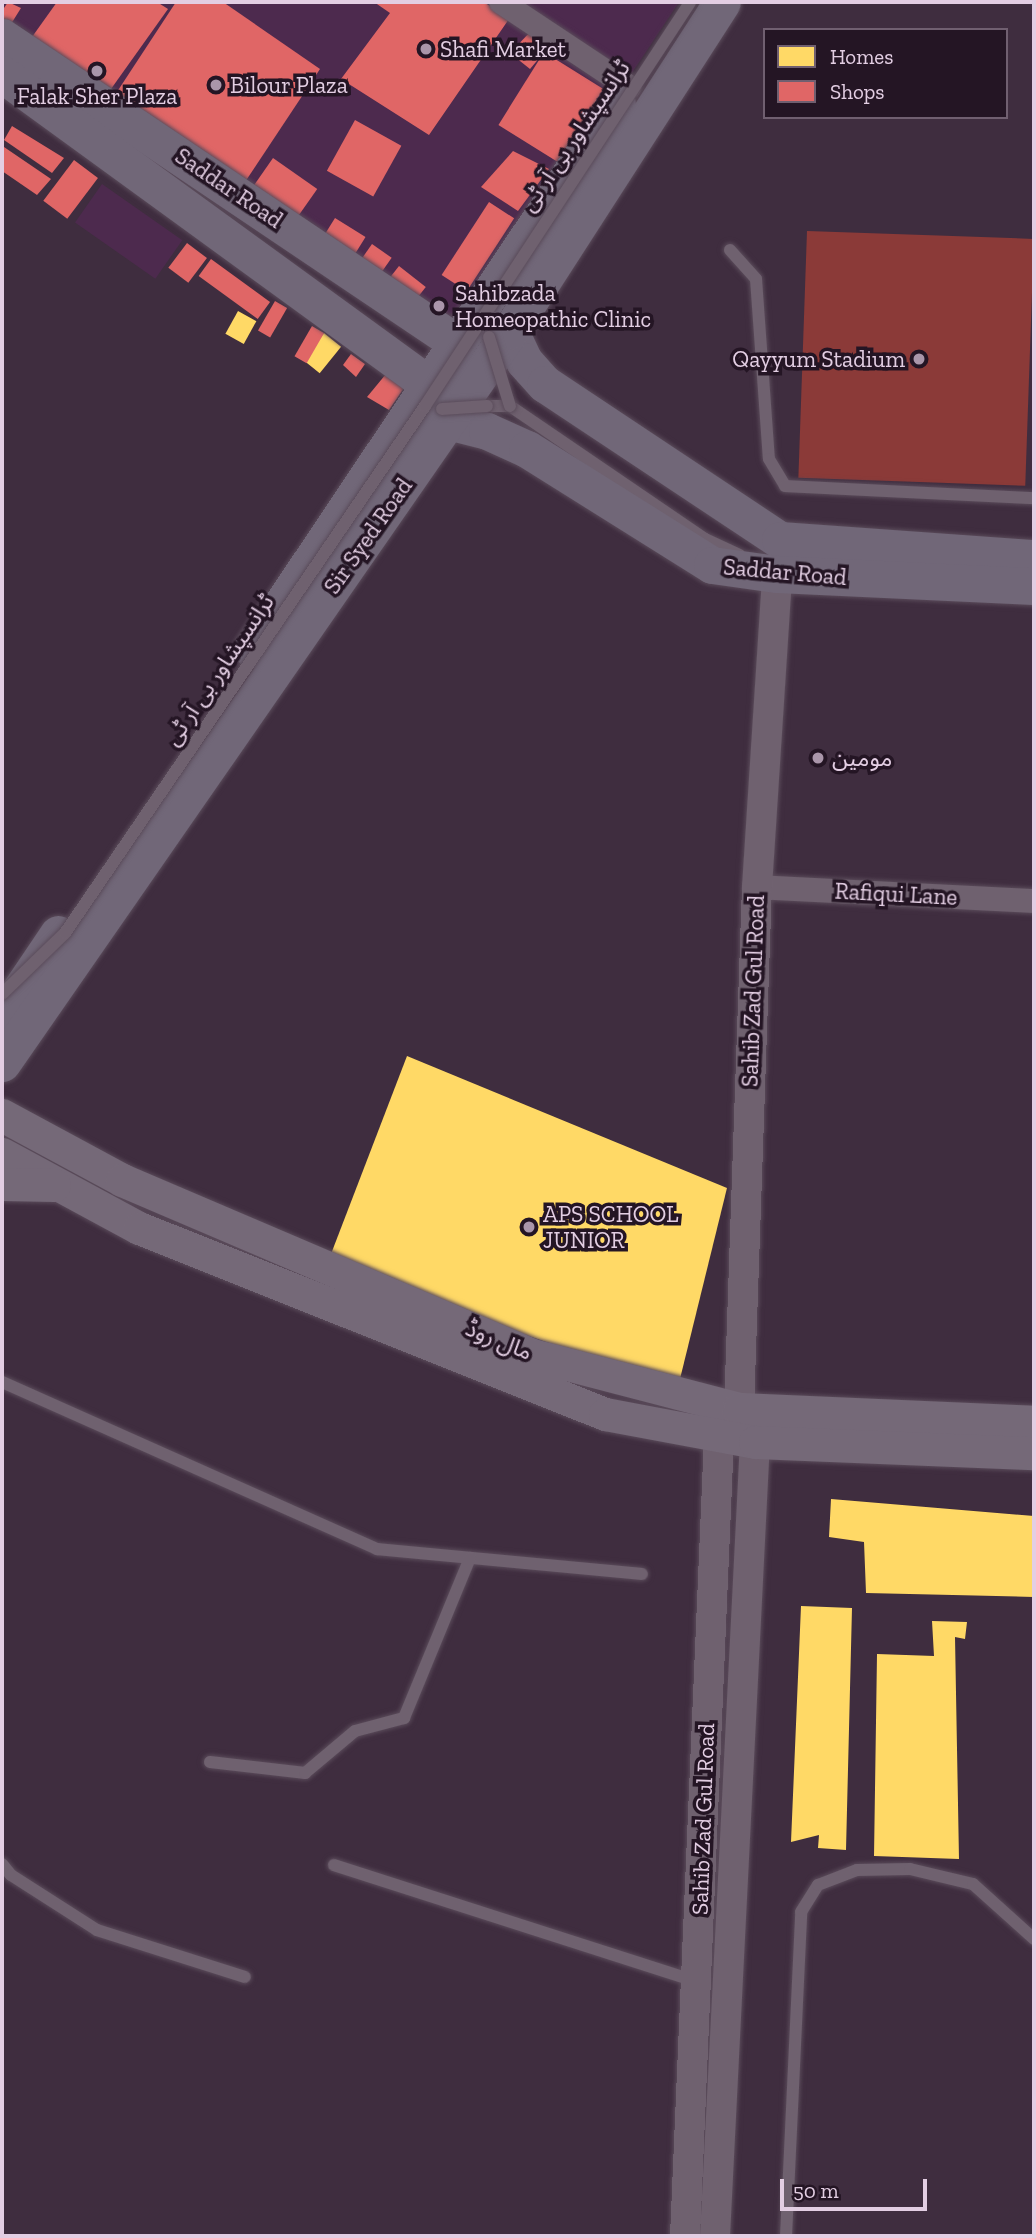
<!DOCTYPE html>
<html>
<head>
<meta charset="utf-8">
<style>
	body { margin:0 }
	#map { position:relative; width:1036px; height:2238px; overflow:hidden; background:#3f2d3f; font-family:"Zilla Slab","Noto Sans Arabic",serif }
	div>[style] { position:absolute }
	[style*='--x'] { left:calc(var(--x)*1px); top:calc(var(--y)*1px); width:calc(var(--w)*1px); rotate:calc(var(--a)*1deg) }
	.built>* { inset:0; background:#4d2a4e; transform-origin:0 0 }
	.green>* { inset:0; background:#8b3a38; transform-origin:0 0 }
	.homes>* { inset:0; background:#ffd966; transform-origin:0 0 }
	.shops>* { inset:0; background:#e06666; transform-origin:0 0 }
	.roads { filter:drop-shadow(0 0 2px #5a4b5a) drop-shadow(0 0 2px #5a4b5a) }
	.service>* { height:12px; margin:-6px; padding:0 6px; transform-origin:6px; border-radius:6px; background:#6f616f }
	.minor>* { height:24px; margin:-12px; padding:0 12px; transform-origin:12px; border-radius:12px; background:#6f616f }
	.tertiary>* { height:30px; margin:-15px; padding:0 15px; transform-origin:15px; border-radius:15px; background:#6f616f }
	.secondary>* { height:33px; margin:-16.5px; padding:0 16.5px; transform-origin:16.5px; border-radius:16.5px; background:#756978 }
	.primary>* { height:37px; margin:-18.5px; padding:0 18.5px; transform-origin:18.5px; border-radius:18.5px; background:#716778 }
	.bridges { filter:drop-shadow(0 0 2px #5a4b5a) drop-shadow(0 0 2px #5a4b5a) }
	.service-bridge>* { height:12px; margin:-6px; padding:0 6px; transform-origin:6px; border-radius:6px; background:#6f616f }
	.dots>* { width:19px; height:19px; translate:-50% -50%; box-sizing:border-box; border:4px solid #241524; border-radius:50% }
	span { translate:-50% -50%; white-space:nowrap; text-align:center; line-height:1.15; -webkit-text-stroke:7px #241524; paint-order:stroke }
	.poi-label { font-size:23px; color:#e3cee3 }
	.left { translate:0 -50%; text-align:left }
	.right { translate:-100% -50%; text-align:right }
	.street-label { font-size:23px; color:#e3cee3 }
	.frame { position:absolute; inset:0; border:4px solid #e3cee3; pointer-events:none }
	.legend { position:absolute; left:763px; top:28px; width:245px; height:91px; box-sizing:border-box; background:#241524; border:2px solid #705f70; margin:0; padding:9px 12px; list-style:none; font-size:21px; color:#e3cee3 }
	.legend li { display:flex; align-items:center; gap:14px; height:35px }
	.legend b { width:35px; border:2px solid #705f70 }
	.scale { position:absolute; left:780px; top:2179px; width:147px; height:32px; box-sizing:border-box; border:4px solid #e3cee3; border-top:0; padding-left:9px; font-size:21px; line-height:24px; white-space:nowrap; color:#e3cee3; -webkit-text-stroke:5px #241524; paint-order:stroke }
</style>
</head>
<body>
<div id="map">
	<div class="built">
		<i style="clip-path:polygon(2px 2px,679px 2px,454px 341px,2px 41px)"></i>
		<i style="left:102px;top:184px;width:98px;height:47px;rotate:35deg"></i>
	</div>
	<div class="green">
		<i style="left:807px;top:231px;width:227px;height:247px;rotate:2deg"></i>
	</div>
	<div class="homes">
		<i style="left:238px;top:311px;width:21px;height:26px;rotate:29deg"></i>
		<i style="left:324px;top:333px;width:22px;height:34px;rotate:39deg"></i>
		<i style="clip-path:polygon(407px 1056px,727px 1188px,678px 1387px,326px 1267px)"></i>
		<i style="clip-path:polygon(831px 1499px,1034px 1516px,1034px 1597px,866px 1593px,864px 1542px,829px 1537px)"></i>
		<i style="clip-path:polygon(801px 1606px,852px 1608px,846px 1850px,818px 1848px,819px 1835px,791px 1842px)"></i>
		<i style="clip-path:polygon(932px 1621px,967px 1622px,965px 1639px,955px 1637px,959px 1859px,874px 1856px,877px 1654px,934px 1656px)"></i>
	</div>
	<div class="shops">
		<i style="clip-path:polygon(8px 2px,21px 8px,6px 32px,2px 29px,2px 11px)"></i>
		<i style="clip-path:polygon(57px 2px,157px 2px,168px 9px,106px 96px,27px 44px)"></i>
		<i style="clip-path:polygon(176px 2px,223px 2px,320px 69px,241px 188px,111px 101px)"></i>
		<i style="clip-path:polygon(374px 2px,484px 2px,509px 19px,429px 135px,341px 79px,390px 13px)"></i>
		<i style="clip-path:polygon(533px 29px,552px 43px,530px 69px,510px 53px)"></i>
		<i style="left:544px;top:52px;width:70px;height:86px;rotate:32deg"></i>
		<i style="left:355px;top:120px;width:53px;height:58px;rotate:29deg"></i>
		<i style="clip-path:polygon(12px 126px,64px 158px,52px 173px,4px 140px)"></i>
		<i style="clip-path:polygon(4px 147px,51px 179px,37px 195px,2px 171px)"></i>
		<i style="clip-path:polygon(513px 151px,549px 169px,518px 211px,481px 187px)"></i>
		<i style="left:273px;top:158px;width:54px;height:38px;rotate:35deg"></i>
		<i style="left:74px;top:160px;width:30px;height:51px;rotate:37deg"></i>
		<i style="left:489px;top:202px;width:30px;height:87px;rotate:33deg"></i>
		<i style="left:335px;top:218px;width:36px;height:23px;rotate:32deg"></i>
		<i style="left:187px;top:243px;width:25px;height:31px;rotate:37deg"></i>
		<i style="left:372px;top:244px;width:24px;height:25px;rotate:35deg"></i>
		<i style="left:211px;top:259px;width:73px;height:21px;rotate:36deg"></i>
		<i style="left:399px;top:266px;width:34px;height:22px;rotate:38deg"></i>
		<i style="left:275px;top:301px;width:14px;height:34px;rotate:30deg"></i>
		<i style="left:312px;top:326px;width:14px;height:35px;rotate:30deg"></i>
		<i style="clip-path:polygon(351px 354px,365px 364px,356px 377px,343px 365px)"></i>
		<i style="clip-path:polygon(386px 374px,406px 385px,389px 410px,367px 397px)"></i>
	</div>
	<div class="roads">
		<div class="service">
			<i style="--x:730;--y:250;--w:39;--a:48"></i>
			<i style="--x:756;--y:279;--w:180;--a:85.9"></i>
			<i style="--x:769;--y:459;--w:31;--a:59"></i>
			<i style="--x:785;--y:486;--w:249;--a:2.8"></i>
			<i style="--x:487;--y:406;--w:23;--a:0"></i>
			<i style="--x:510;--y:406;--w:236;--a:34.3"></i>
			<i style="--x:705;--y:539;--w:38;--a:25"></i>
			<i style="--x:2;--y:1382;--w:411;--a:24"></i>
			<i style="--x:377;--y:1549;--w:266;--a:5.4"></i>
			<i style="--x:210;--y:1762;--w:96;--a:6.6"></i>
			<i style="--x:305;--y:1773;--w:65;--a:-40"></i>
			<i style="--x:355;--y:1731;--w:51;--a:-14.9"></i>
			<i style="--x:404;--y:1718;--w:173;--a:-67.6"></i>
			<i style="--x:2;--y:1864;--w:14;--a:51"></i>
			<i style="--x:11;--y:1875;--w:102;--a:32.6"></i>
			<i style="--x:97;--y:1930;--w:155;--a:17.6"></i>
			<i style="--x:334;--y:1865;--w:379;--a:17.8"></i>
			<i style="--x:786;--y:2236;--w:324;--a:-87.3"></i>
			<i style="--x:801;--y:1912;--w:32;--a:-58"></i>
			<i style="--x:818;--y:1885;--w:42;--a:-21"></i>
			<i style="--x:857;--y:1870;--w:53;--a:-1.1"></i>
			<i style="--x:910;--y:1869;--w:65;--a:13.4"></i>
			<i style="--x:973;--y:1884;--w:82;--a:42"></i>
		</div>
		<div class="minor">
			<i style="--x:501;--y:2;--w:154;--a:33.6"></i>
			<i style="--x:757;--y:887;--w:277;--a:2.9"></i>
		</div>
		<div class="tertiary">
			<i style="--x:685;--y:2236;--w:800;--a:-87.56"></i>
			<i style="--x:719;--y:1437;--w:24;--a:-54"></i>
			<i style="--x:715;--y:2236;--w:795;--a:-87.12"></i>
			<i style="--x:755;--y:1442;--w:37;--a:-116"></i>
			<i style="--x:739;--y:1409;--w:522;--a:-88.03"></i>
			<i style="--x:757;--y:887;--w:314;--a:-86.3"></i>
		</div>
		<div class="secondary">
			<i style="--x:2;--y:1115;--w:136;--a:28.4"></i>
			<i style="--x:122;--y:1180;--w:446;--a:23.1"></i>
			<i style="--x:532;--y:1355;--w:214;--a:14.6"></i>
			<i style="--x:739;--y:1409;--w:295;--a:2.5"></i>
			<i style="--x:2;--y:1154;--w:156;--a:28.4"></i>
			<i style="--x:139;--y:1228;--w:502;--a:21.76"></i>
			<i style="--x:605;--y:1414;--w:153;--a:10.6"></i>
			<i style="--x:755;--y:1442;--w:279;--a:2.3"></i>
			<i style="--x:2;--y:1184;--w:52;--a:1.1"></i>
		</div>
		<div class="primary">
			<i style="--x:2;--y:37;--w:545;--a:33.92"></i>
			<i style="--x:2;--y:74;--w:530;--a:36.03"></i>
			<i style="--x:510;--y:331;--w:33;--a:65"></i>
			<i style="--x:524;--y:361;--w:31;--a:48"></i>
			<i style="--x:545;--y:384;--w:282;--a:33.6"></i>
			<i style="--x:780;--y:540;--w:255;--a:4.1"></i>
			<i style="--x:448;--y:421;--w:40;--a:14.4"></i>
			<i style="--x:487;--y:431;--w:44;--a:24.2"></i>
			<i style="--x:527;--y:449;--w:218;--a:32.1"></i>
			<i style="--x:712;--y:565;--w:66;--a:7.9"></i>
			<i style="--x:777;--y:574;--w:257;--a:2.7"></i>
			<i style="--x:252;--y:649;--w:656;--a:-56.19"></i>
			<i style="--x:2;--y:1017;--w:100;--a:-56"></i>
			<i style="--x:2;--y:1063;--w:891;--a:-55.24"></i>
			<i style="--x:510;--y:331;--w:391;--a:-57.2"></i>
		</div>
	</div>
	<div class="bridges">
		<div class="service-bridge">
			<i style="--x:489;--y:337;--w:72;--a:73.1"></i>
			<i style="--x:442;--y:409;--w:45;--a:-3.8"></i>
			<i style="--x:2;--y:994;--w:88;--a:-44.1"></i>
			<i style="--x:65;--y:933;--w:638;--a:-55.66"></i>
			<i style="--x:425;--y:406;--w:483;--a:-56.7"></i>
		</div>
	</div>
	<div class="dots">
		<i style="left:426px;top:49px;background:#aa96aa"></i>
		<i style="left:97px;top:71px;background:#aa96aa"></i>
		<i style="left:216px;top:85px;background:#aa96aa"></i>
		<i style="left:439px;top:306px;background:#aa96aa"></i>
		<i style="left:919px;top:359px;background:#aa96aa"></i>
		<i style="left:818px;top:758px;background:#aa96aa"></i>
		<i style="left:529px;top:1227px;background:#aa96aa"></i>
	</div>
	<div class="poi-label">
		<span class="left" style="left:440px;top:49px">Shafi Market</span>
		<span class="left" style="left:230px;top:85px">Bilour Plaza</span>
		<span style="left:97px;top:96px">Falak Sher Plaza</span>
		<span class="left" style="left:455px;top:306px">Sahibzada<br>Homeopathic Clinic</span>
		<span class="right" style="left:905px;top:359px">Qayyum Stadium</span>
		<span class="left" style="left:832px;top:758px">مومین</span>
		<span class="left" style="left:543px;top:1227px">APS SCHOOL<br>JUNIOR</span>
	</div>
	<div class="street-label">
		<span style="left:575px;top:136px;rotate:-56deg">ٹرانسپشاور بی آر ٹی</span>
		<span style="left:229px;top:188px;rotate:34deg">Saddar Road</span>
		<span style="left:368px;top:536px;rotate:-55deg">Sir Syed Road</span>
		<span style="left:785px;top:572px;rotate:5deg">Saddar Road</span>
		<span style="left:219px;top:670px;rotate:-56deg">ٹرانسپشاور بی آر ٹی</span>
		<span style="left:896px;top:894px;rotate:3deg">Rafiqui Lane</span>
		<span style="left:753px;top:991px;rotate:-88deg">Sahib Zad Gul Road</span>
		<span style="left:499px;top:1340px;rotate:22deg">مال روڈ</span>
		<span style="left:703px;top:1819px;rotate:-88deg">Sahib Zad Gul Road</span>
	</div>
	<div class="frame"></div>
	<ul class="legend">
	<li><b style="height:19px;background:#ffd966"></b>Homes</li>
	<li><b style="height:19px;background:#e06666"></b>Shops</li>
	</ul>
	<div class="scale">50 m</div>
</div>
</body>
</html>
